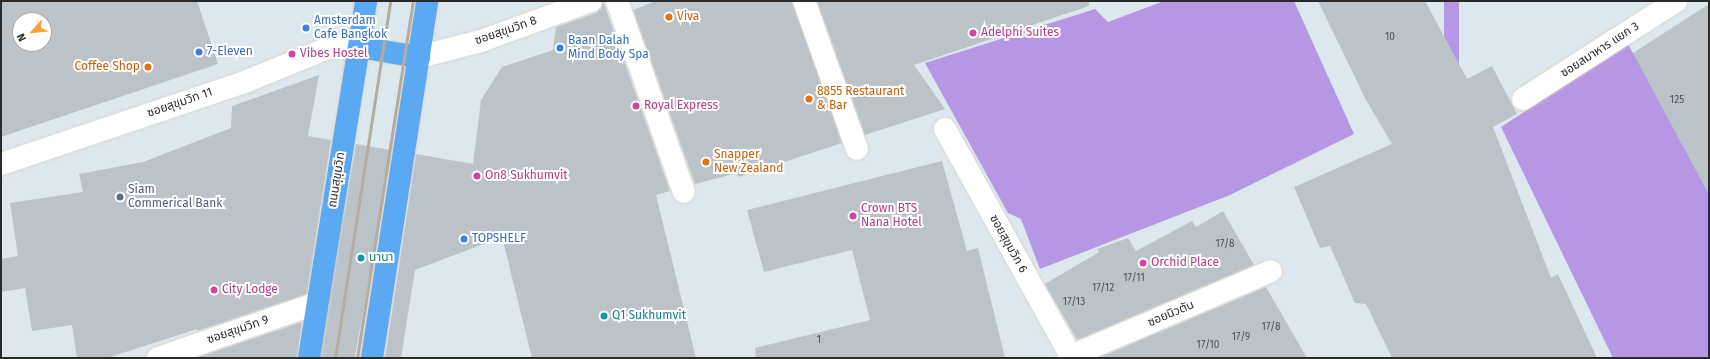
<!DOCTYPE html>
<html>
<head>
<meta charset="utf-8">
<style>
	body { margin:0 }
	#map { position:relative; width:1710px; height:359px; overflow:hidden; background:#dce8ed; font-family:"Fira Sans","Noto Sans Thai",sans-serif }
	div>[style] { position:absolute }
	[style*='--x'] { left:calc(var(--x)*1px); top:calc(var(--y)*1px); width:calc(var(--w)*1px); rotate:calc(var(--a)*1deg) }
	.green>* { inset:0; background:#b597e4; transform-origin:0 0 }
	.building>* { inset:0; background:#bcc3c8; transform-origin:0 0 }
	.roads { filter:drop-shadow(0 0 1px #dcd4ca) drop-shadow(0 0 1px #dcd4ca) }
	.minor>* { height:22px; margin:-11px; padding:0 11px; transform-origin:11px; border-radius:11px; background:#fff }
	.major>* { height:22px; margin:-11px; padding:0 11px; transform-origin:11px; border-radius:11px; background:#5ba8f3 }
	.rail>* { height:3px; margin:-1.5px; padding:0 1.5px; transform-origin:1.5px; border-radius:1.5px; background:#b5ac9f }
	.dots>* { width:11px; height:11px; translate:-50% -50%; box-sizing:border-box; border:2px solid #fff; border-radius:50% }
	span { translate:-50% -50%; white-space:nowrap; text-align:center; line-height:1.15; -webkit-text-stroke:4px #fff; paint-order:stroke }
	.number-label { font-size:10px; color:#4e5052 }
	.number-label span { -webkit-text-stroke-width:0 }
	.food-label { font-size:12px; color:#c56008 }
	.left { translate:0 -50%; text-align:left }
	.right { translate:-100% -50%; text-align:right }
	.shop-label { font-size:12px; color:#366cbe }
	.street-label { font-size:12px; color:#2a2a2a }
	.hotel-label { font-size:12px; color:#b23c85 }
	.service-label { font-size:12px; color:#4e5e75 }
	.culture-label { font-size:12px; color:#0d838f }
	.frame { position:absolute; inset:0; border:2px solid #2a2a2a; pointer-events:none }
	.north { position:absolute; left:12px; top:12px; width:40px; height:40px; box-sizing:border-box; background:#fff; border:1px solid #aaa; border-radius:50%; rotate:243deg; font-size:11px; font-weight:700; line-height:16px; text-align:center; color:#2a2a2a }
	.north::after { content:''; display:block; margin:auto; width:14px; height:18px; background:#fda239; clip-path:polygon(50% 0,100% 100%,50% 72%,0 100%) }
</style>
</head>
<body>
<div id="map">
	<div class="green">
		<i style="clip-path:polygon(1164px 1px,1294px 1px,1354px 134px,1230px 195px,1040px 269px,1021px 219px,1008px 213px,925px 63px,1095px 9px,1108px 22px)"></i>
		<i style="left:1444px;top:1px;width:15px;height:74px"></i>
		<i style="clip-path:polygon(1628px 44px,1633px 53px,1709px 44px,1709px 358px,1613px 358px,1501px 127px)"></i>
	</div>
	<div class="building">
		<i style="clip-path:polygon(evenodd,1px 1px,197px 1px,218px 64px,1px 137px,1px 1px,20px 20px,44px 20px,44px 44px,20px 44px,20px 20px)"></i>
		<i style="clip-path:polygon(603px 1px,670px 191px,656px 195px,696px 358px,532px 358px,502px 237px,415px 270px,401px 358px,385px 358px,416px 154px,473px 164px,481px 100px,502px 67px,553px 50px,556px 27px,596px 13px,601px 9px)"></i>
		<i style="clip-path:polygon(656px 1px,792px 1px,842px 143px,738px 177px,737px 173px,695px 184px,633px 10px)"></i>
		<i style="clip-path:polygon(817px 1px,1089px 1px,1089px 6px,914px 65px,945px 109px,865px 135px)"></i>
		<i style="clip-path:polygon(1318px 1px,1425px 1px,1467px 79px,1492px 66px,1517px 114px,1493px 127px,1551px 278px,1558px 274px,1597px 358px,1392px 358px,1366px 304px,1355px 303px,1330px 246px,1320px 248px,1294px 187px,1392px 144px,1366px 100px)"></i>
		<i style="clip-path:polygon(1709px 4px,1709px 195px,1633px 53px)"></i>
		<i style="clip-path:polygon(319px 75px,308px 136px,331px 140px,307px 294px,197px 331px,197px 329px,107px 358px,77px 358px,72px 325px,32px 331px,25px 288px,1px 292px,1px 259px,18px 256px,10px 203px,83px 192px,79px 174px,143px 162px,231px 128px,232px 106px)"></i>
		<i style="left:356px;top:144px;width:36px;height:217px;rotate:10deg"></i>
		<i style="clip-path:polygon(942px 161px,967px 251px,978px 248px,1005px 358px,756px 358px,755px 348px,870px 320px,852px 250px,764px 272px,747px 210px)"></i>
		<i style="clip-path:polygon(1223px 211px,1254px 265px,1077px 340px,1045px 284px,1099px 252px,1097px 249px,1128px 238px,1136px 251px,1192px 221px,1196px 227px)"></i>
		<i style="clip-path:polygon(1266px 287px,1307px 358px,1098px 358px)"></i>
		<i style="clip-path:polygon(302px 322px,297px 358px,196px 358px)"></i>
	</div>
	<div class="roads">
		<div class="minor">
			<i style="--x:617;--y:1;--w:202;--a:70.7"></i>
			<i style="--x:804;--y:1;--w:157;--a:70.3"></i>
			<i style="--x:419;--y:57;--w:64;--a:-14.5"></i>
			<i style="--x:481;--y:41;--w:117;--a:-20"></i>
			<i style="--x:1523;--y:99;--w:182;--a:-32.6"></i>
			<i style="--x:945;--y:129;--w:262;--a:61"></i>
			<i style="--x:1;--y:164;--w:260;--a:-18.6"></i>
			<i style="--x:247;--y:81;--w:98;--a:-22.1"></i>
			<i style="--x:338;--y:44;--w:21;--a:8"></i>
			<i style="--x:1071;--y:356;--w:217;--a:-23"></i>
			<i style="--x:158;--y:358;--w:169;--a:-19"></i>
		</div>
		<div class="major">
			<i style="--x:359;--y:47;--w:61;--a:9.5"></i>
			<i style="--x:309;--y:358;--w:362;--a:-80.9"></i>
			<i style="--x:372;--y:358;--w:361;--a:-81.2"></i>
		</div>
	</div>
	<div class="rail">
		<i style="--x:335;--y:358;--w:361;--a:-81.2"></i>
		<i style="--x:357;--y:358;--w:361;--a:-81.1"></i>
	</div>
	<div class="dots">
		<i style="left:669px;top:17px;background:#e8710a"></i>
		<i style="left:306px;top:28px;background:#3f7fe0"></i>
		<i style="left:973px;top:33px;background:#d1479c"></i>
		<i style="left:560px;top:48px;background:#3f7fe0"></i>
		<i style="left:199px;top:52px;background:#3f7fe0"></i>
		<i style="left:292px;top:54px;background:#d1479c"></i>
		<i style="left:148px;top:67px;background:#e8710a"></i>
		<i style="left:809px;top:99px;background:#e8710a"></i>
		<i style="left:636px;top:106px;background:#d1479c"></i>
		<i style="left:706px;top:162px;background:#e8710a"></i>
		<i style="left:477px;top:176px;background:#d1479c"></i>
		<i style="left:120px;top:197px;background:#5c6f8a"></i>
		<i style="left:853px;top:216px;background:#d1479c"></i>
		<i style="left:464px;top:239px;background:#3f7fe0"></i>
		<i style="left:361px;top:258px;background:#0f9aa8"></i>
		<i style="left:1143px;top:263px;background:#d1479c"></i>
		<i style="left:214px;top:290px;background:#d1479c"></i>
		<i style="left:604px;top:316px;background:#0f9aa8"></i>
	</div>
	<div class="number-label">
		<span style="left:1390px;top:38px">10</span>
		<span style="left:1677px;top:101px">125</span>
		<span style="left:1225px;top:245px">17/8</span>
		<span style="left:1134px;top:279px">17/11</span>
		<span style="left:1103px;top:289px">17/12</span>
		<span style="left:1074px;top:303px">17/13</span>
		<span style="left:1271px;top:328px">17/8</span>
		<span style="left:1241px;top:338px">17/9</span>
		<span style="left:819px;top:341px">1</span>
		<span style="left:1208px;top:346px">17/10</span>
	</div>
	<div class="food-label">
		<span class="left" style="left:677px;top:17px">Viva</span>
		<span class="right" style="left:140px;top:67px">Coffee Shop</span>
		<span class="left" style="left:817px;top:99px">8855 Restaurant<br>&amp; Bar</span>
		<span class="left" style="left:714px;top:162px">Snapper<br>New Zealand</span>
	</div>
	<div class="shop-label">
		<span class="left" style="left:314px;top:28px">Amsterdam<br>Cafe Bangkok</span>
		<span class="left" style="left:568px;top:48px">Baan Dalah<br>Mind Body Spa</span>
		<span class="left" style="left:207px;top:52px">7-Eleven</span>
		<span class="left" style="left:472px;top:239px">TOPSHELF</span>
	</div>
	<div class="street-label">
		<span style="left:506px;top:31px;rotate:-19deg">ซอยสุขุมวิท 8</span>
		<span style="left:1600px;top:50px;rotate:-33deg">ซอยสมาหาร แยก 3</span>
		<span style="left:180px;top:103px;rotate:-19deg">ซอยสุขุมวิท 11</span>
		<span style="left:337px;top:180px;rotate:-81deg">ถนนสุขุมวิท</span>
		<span style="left:1008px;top:244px;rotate:61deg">ซอยสุขุมวิท 6</span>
		<span style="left:1171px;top:314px;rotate:-23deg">ซอยนิวตัน</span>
		<span style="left:238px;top:330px;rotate:-19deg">ซอยสุขุมวิท 9</span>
	</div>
	<div class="hotel-label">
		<span class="left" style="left:981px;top:33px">Adelphi Suites</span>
		<span class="left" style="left:300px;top:54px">Vibes Hostel</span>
		<span class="left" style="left:644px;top:106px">Royal Express</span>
		<span class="left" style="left:485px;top:176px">On8 Sukhumvit</span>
		<span class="left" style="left:861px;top:216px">Crown BTS<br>Nana Hotel</span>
		<span class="left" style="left:1151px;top:263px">Orchid Place</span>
		<span class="left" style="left:222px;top:290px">City Lodge</span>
	</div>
	<div class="service-label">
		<span class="left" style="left:128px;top:197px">Siam<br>Commerical Bank</span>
	</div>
	<div class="culture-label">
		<span class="left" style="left:369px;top:258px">นานา</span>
		<span class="left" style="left:612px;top:316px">Q1 Sukhumvit</span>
	</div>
	<div class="frame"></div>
	<div class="north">N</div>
</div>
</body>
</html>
